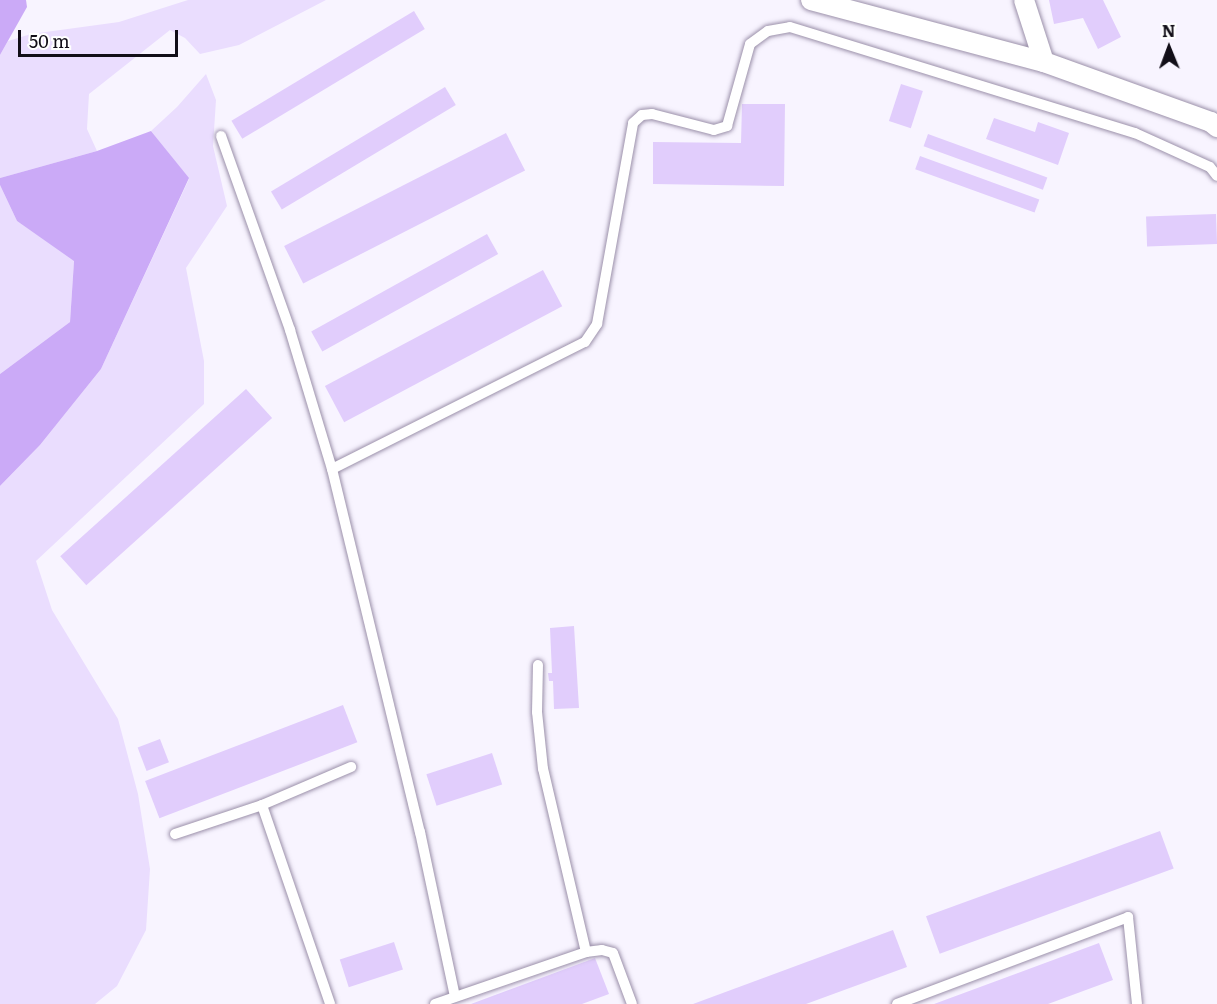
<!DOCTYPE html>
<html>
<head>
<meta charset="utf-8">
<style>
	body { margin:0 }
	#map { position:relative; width:1217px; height:1004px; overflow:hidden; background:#f8f4ff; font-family:Literata,serif }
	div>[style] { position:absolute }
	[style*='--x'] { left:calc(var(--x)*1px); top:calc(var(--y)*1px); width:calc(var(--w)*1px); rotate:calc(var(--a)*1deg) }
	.green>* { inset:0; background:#eaddfe }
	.forest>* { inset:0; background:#cbaaf7 }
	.building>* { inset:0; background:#e1cdfc; transform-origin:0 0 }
	.roads { filter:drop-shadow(0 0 2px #9b90aa) drop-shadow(0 0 2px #9b90aa) }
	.lane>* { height:10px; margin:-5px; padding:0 5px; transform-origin:5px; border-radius:5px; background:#fff }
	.street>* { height:20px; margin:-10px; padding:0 10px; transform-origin:10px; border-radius:10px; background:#fff }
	span { translate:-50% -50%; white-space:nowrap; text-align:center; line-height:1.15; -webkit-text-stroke:4.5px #fff; paint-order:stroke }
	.north { position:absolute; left:1139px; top:18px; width:60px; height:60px; -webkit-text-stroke:4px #fff; paint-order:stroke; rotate:359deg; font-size:16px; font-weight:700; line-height:24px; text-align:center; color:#120e18 }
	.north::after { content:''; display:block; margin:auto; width:21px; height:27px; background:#120e18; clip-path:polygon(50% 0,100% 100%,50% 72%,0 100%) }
	.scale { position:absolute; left:18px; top:30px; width:160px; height:27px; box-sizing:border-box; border:3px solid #120e18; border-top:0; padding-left:8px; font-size:18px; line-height:21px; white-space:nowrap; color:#120e18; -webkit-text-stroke:4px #fff; paint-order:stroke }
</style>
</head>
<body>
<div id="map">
	<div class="green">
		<i style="clip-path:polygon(188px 0,326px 0,239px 45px,200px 54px,185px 38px,170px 30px,89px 94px,87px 129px,97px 151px,0 178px,0 55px,8px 41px,31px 34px,119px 22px)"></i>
		<i style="clip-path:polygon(206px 74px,216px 100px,213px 146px,227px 206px,186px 268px,204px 361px,204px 404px,36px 561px,52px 610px,118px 719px,138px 794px,150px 869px,146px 930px,117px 986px,95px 1004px,0 1004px,0 486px,40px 445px,101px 369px,189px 179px,151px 131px,177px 107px)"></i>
		<i style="clip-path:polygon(0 185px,17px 221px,74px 260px,70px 322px,0 374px)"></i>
	</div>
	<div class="forest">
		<i style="clip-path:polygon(0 0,26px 0,27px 7px,0 55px)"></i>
		<i style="clip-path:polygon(151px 131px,189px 178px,101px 369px,40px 445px,0 486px,0 374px,70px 322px,74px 261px,17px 221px,0 185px,0 178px,97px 151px)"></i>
	</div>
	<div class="building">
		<i style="clip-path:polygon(1049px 0,1103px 0,1121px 37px,1098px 49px,1083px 18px,1054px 24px)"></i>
		<i style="left:414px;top:11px;width:21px;height:213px;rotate:59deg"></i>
		<i style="left:901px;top:84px;width:23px;height:39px;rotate:18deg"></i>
		<i style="left:445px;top:87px;width:21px;height:203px;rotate:59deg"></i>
		<i style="clip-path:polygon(742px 104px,785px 104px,784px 186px,653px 184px,653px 142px,741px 143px)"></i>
		<i style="clip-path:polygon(994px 118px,1035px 132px,1038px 122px,1069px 133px,1058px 165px,986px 139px)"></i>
		<i style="left:506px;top:133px;width:42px;height:249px;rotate:63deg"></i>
		<i style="left:928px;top:134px;width:127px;height:13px;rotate:20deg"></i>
		<i style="left:920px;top:156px;width:127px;height:14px;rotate:20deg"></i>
		<i style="left:1216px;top:214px;width:30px;height:70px;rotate:88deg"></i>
		<i style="left:487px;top:234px;width:23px;height:201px;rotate:61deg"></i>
		<i style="left:543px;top:270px;width:41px;height:247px;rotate:62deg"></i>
		<i style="left:246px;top:389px;width:39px;height:250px;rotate:48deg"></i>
		<i style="clip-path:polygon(574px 626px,579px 708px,554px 709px,553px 681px,549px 681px,548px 673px,552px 673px,550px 628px)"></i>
		<i style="left:343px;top:705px;width:40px;height:212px;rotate:69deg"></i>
		<i style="left:160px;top:739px;width:25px;height:24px;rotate:69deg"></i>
		<i style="left:492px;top:753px;width:33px;height:69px;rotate:72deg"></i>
		<i style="left:1160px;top:831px;width:40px;height:249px;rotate:70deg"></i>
		<i style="clip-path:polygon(893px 930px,907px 967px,806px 1004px,693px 1004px)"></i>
		<i style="left:394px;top:942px;width:29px;height:57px;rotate:72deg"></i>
		<i style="clip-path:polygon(1099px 943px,1113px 980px,1048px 1004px,934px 1004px)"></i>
		<i style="clip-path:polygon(595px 958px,609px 994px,582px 1004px,471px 1004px)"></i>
	</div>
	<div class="roads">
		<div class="lane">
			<i style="--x:221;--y:136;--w:206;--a:70.4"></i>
			<i style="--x:290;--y:330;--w:145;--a:73.2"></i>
			<i style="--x:332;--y:469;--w:374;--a:76.4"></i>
			<i style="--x:420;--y:832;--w:168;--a:78"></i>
			<i style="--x:332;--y:469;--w:283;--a:-26.7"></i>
			<i style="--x:585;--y:342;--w:22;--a:-56"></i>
			<i style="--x:597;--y:324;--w:204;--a:-79.8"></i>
			<i style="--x:633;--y:123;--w:12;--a:-42"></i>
			<i style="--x:642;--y:115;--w:10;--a:-6"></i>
			<i style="--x:652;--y:114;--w:64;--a:14.5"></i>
			<i style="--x:714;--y:130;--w:14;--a:-17"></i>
			<i style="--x:727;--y:126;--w:85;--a:-74.3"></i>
			<i style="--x:750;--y:44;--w:22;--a:-36"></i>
			<i style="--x:768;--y:31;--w:22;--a:-10"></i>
			<i style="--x:790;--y:27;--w:361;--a:17.1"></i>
			<i style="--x:1135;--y:133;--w:82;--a:24.4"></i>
			<i style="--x:1210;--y:167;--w:11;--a:52"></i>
			<i style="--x:262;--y:805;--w:210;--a:71.1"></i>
			<i style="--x:175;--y:834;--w:92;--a:-18.4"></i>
			<i style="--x:262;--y:805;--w:97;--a:-23.1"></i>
			<i style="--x:586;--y:952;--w:16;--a:-7"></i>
			<i style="--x:602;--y:950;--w:11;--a:15"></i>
			<i style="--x:613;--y:953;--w:54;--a:69.6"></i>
			<i style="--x:435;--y:1004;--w:160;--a:-19"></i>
			<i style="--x:586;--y:952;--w:188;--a:-103.2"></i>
			<i style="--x:543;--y:769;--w:57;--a:-96"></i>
			<i style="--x:537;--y:712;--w:47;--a:-88.8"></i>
			<i style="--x:897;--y:1004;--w:247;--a:-20.6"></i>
			<i style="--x:1128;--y:917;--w:87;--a:84.1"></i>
		</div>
		<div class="street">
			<i style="--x:811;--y:0;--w:241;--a:14.9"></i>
			<i style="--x:1044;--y:62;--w:177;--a:19.8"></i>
			<i style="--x:1211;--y:122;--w:8;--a:40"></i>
			<i style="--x:1024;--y:0;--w:65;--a:72.1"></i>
		</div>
	</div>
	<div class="north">N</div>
	<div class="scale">50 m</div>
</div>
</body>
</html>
